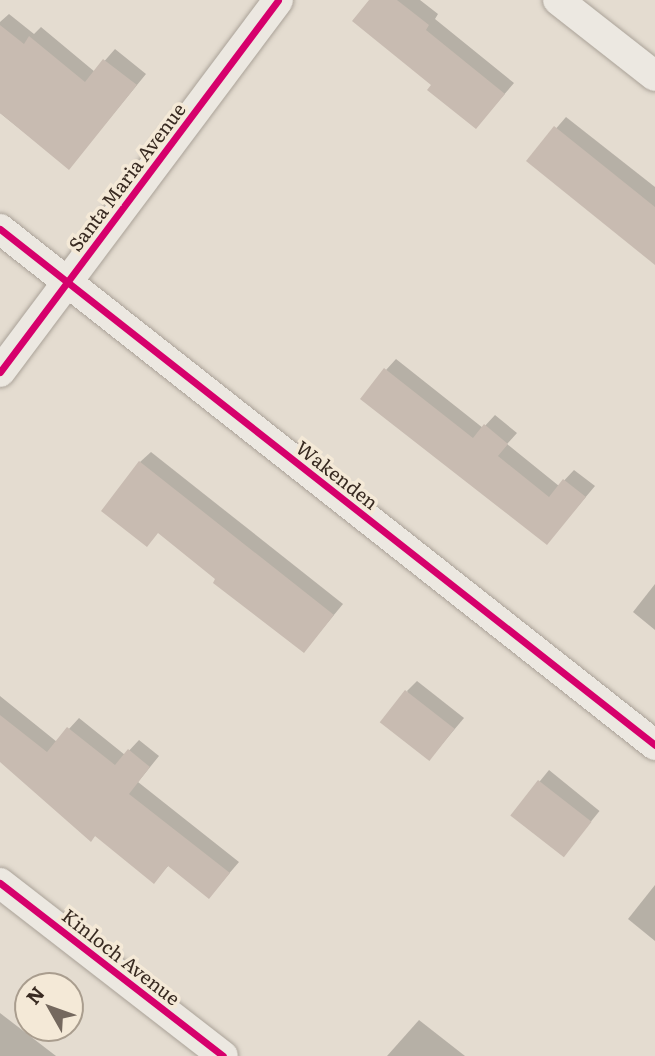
<!DOCTYPE html>
<html>
<head>
<meta charset="utf-8">
<style>
	body { margin:0 }
	#map { position:relative; width:655px; height:1056px; overflow:hidden; background:#e4dcd0; font-family:Literata,serif }
	div>[style] { position:absolute }
	[style*='--x'] { left:calc(var(--x)*1px); top:calc(var(--y)*1px); width:calc(var(--w)*1px); rotate:calc(var(--a)*1deg) }
	.shadow>* { inset:0; background:#0003; transform-origin:0 0 }
	.building>* { inset:0; background:#c8bbb1; transform-origin:0 0 }
	.roads { filter:drop-shadow(0 0 2px #aaa298) drop-shadow(0 0 2px #aaa298) }
	.minor>* { height:30px; margin:-15px; padding:0 15px; transform-origin:15px; border-radius:15px; background:#ece8e1 }
	.cycleway>* { height:7px; margin:-3.5px; padding:0 3.5px; transform-origin:3.5px; border-radius:3.5px; background:#d6006c }
	span { translate:-50% -50%; white-space:nowrap; text-align:center; line-height:1.15; -webkit-text-stroke:7px #f4e9d7; paint-order:stroke }
	.street-label { font-size:19px; color:#382a21 }
	.north { position:absolute; left:14px; top:972px; width:70px; height:70px; box-sizing:border-box; background:#f4e9d7; border:2px solid #a99d8e; border-radius:50%; rotate:310deg; font-size:19px; font-weight:700; line-height:28px; text-align:center; color:#382a21 }
	.north::after { content:''; display:block; margin:auto; width:24px; height:32px; background:#74685e; clip-path:polygon(50% 0,100% 100%,50% 72%,0 100%) }
</style>
</head>
<body>
<div id="map">
	<div class="shadow">
		<i style="clip-path:polygon(371px 0,420px 0,438px 14px,435px 19px,514px 83px,476px 127px,434px 85px)"></i>
		<i style="clip-path:polygon(9px 14px,34px 34px,41px 27px,95px 72px,115px 49px,146px 74px,69px 168px,0 113px,0 22px)"></i>
		<i style="clip-path:polygon(566px 117px,655px 187px,655px 261px,528px 161px)"></i>
		<i style="clip-path:polygon(396px 359px,483px 428px,495px 415px,517px 433px,507px 444px,559px 486px,574px 470px,595px 486px,547px 543px,386px 370px)"></i>
		<i style="clip-path:polygon(151px 452px,343px 604px,304px 651px,159px 532px,140px 462px)"></i>
		<i style="clip-path:polygon(655px 584px,655px 630px,633px 612px)"></i>
		<i style="clip-path:polygon(417px 681px,464px 718px,438px 749px,407px 691px)"></i>
		<i style="clip-path:polygon(0 696px,57px 742px,79px 718px,125px 755px,139px 740px,159px 756px,138px 782px,239px 862px,209px 897px,169px 865px,154px 881px,96px 835px,90px 840px,0 760px)"></i>
		<i style="left:549px;top:770px;width:65px;height:57px;rotate:39deg"></i>
		<i style="clip-path:polygon(655px 885px,655px 941px,628px 919px)"></i>
		<i style="clip-path:polygon(0 1013px,56px 1056px,0 1056px)"></i>
		<i style="clip-path:polygon(419px 1020px,465px 1056px,387px 1056px)"></i>
	</div>
	<div class="building">
		<i style="clip-path:polygon(369px 0,397px 0,429px 25px,426px 30px,505px 94px,476px 129px,427px 90px,431px 85px,352px 21px)"></i>
		<i style="clip-path:polygon(0 25px,24px 44px,29px 36px,85px 82px,103px 59px,137px 85px,69px 170px,0 113px)"></i>
		<i style="clip-path:polygon(554px 126px,655px 207px,655px 265px,526px 161px)"></i>
		<i style="clip-path:polygon(384px 368px,473px 438px,484px 424px,508px 444px,498px 456px,549px 497px,563px 479px,586px 497px,547px 545px,360px 399px)"></i>
		<i style="clip-path:polygon(139px 461px,334px 615px,304px 653px,213px 583px,215px 579px,158px 533px,147px 547px,101px 511px)"></i>
		<i style="left:405px;top:690px;width:63px;height:41px;rotate:38deg"></i>
		<i style="clip-path:polygon(0 715px,47px 752px,67px 727px,115px 765px,128px 749px,150px 767px,129px 794px,230px 873px,209px 899px,168px 866px,154px 884px,95px 836px,91px 842px,0 762px)"></i>
		<i style="left:538px;top:780px;width:68px;height:45px;rotate:38deg"></i>
	</div>
	<div class="roads">
		<div class="minor">
			<i style="--x:558;--y:0;--w:123;--a:38.1"></i>
			<i style="--x:0;--y:229;--w:834;--a:38.23"></i>
			<i style="--x:0;--y:372;--w:464;--a:-53.2"></i>
			<i style="--x:0;--y:883;--w:282;--a:37.8"></i>
		</div>
	</div>
	<div class="cycleway">
		<i style="--x:0;--y:229;--w:834;--a:38.23"></i>
		<i style="--x:0;--y:372;--w:464;--a:-53.2"></i>
		<i style="--x:0;--y:883;--w:282;--a:37.8"></i>
	</div>
	<div class="street-label">
		<span style="left:127px;top:177px;rotate:-53deg">Santa Maria Avenue</span>
		<span style="left:337px;top:475px;rotate:38deg">Wakenden</span>
		<span style="left:121px;top:957px;rotate:38deg">Kinloch Avenue</span>
	</div>
	<div class="north">N</div>
</div>
</body>
</html>
